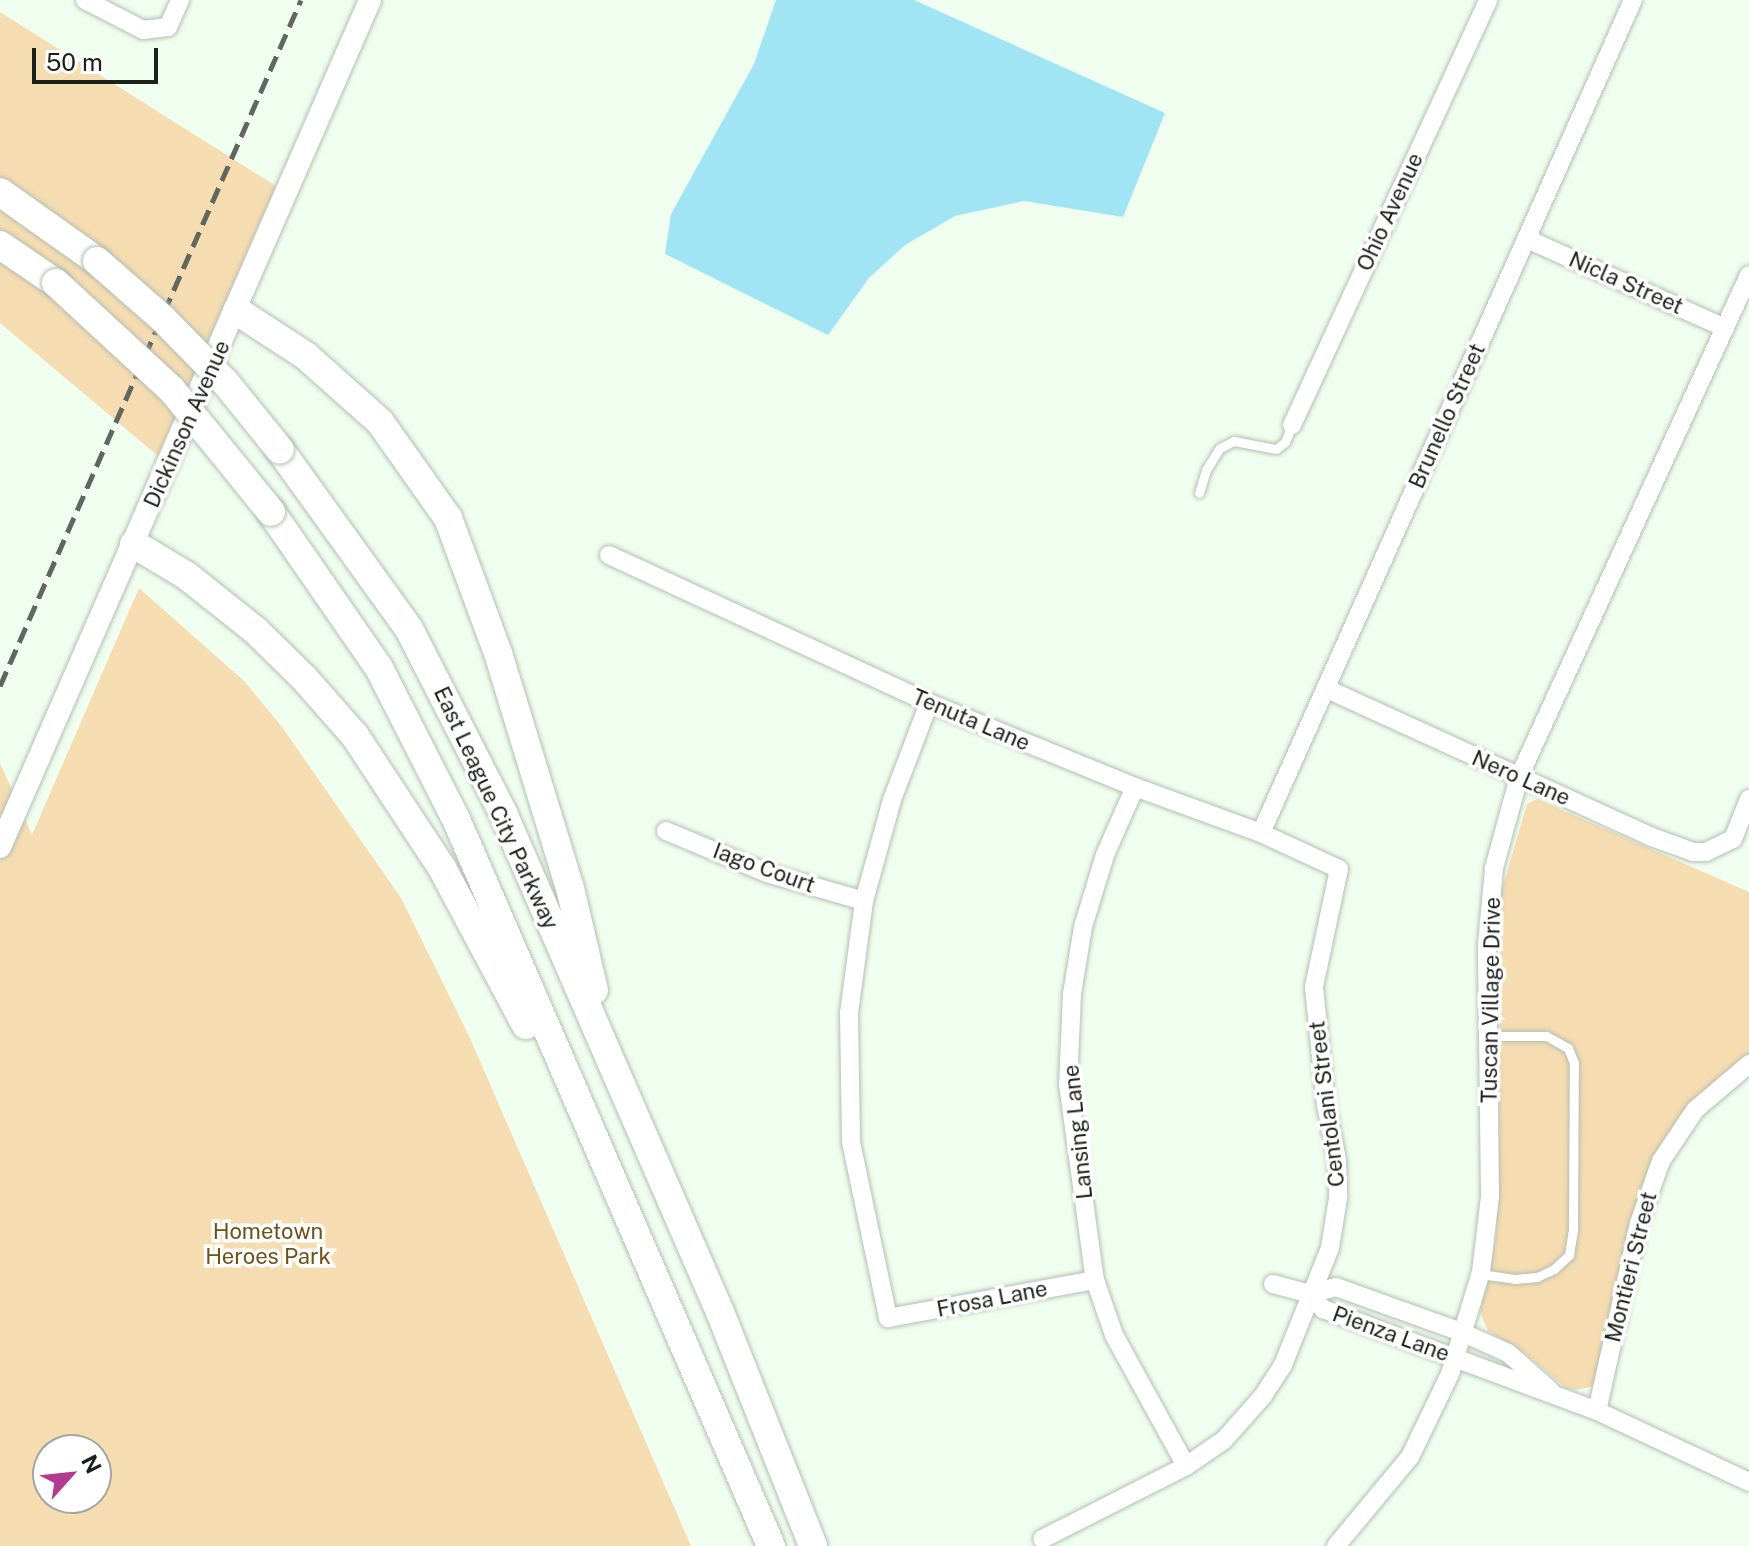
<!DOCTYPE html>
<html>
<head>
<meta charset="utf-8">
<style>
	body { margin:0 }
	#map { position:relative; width:1749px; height:1546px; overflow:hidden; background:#f0fef0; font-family:"Public Sans",sans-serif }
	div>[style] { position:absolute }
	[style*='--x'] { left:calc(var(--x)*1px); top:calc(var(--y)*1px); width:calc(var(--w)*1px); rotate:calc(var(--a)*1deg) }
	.green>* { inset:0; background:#f6dcb1 }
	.water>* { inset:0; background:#a1e5f4 }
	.roads { filter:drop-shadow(0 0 2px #b2bfb2) drop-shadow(0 0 2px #b2bfb2) }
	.service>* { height:9px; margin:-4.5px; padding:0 4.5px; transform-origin:4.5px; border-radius:4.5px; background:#fff }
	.minor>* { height:18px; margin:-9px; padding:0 9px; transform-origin:9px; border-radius:9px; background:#fff }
	.tertiary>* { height:22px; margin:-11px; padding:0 11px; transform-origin:11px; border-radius:11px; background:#fff }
	.primary>* { height:28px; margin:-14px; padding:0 14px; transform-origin:14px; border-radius:14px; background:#fff }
	.rail>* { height:5px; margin-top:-2.5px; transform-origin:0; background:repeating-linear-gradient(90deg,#5f675f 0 16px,transparent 0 24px) }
	.bridges { filter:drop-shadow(0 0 2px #b2bfb2) drop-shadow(0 0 2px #b2bfb2) }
	.primary-bridge>* { height:28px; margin:-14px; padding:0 14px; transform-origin:14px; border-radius:14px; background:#fff }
	span { translate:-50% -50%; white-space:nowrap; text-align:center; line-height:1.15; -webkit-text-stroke:7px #fff; paint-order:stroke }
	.street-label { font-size:22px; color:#1b201b }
	.park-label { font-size:22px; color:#6e5119 }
	.north { position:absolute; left:32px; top:1434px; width:80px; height:80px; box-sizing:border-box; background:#fff; border:2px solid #a4a6a4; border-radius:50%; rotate:63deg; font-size:22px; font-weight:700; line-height:32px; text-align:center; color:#1b201b }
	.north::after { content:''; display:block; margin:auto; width:28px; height:36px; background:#b23b90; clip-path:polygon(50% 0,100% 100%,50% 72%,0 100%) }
	.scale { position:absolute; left:32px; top:48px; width:126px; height:36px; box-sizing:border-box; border:4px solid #1b201b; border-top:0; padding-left:10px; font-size:24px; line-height:28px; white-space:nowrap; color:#1b201b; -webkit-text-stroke:6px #fff; paint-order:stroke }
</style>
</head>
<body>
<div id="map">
	<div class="green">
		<i style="clip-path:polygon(0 12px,276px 186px,158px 456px,0 323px)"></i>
		<i style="clip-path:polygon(evenodd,139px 588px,244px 681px,282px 727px,401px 898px,469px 1036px,691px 1546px,0 1546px,0 763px,32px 835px,139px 588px,48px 1450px,96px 1450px,96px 1498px,48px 1498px,48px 1450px)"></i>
		<i style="clip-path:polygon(1537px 799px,1749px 892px,1749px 1056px,1703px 1092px,1676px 1122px,1595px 1382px,1591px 1387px,1575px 1390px,1566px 1388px,1526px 1354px,1488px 1331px,1480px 1312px,1495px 1244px,1499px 1192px,1501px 893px,1527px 804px)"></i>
	</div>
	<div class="water">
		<i style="clip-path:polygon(776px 0,914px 0,1165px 113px,1123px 217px,1024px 201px,955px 216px,905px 245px,869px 278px,828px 335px,665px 254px,671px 214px,754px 64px)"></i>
	</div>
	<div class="roads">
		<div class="service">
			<i style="--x:1199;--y:493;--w:24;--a:-73"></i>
			<i style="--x:1206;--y:470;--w:26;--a:-58"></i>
			<i style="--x:1220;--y:448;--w:16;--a:-27"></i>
			<i style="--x:1234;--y:441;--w:43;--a:10.8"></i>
			<i style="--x:1276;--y:449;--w:11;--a:-38"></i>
			<i style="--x:1285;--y:442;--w:18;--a:-68"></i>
			<i style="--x:1480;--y:1274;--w:35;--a:8"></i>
			<i style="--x:1515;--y:1279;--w:22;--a:-5"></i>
			<i style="--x:1537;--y:1277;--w:19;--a:-25"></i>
			<i style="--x:1554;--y:1269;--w:21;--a:-43"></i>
			<i style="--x:1569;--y:1255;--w:26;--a:-81"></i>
			<i style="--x:1573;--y:1229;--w:166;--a:-89.7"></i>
			<i style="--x:1574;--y:1063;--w:16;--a:-112"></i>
			<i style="--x:1568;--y:1048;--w:25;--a:-151"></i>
			<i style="--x:1546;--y:1036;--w:58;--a:180"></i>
		</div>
		<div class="minor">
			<i style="--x:85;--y:0;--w:65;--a:27.3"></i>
			<i style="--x:143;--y:30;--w:25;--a:-7"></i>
			<i style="--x:168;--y:27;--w:30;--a:-66"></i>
			<i style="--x:1527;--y:239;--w:217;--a:24.2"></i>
			<i style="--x:1292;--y:425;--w:468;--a:-65.2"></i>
			<i style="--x:609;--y:555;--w:353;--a:24.8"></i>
			<i style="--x:929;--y:703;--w:222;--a:22.2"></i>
			<i style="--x:1135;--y:787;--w:134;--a:20.1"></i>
			<i style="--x:1261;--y:833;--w:86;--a:24.8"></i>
			<i style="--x:1339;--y:869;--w:121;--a:102"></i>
			<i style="--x:1314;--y:987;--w:119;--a:84.2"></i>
			<i style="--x:1326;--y:1105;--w:56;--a:78.7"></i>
			<i style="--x:1337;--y:1160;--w:38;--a:88"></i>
			<i style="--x:1338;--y:1198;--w:51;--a:99.1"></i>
			<i style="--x:1330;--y:1248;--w:126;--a:111.9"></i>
			<i style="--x:1283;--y:1365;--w:37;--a:123"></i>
			<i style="--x:1263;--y:1396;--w:59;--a:131.6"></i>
			<i style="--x:1224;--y:1440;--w:46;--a:145.6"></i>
			<i style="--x:1186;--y:1466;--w:161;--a:153.1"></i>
			<i style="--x:1327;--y:689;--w:354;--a:24.5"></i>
			<i style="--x:1649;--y:836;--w:47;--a:20"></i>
			<i style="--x:1693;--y:852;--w:13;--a:0"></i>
			<i style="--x:1706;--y:852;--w:30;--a:-26"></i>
			<i style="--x:1733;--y:839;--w:43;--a:-68.2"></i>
			<i style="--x:929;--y:703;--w:104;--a:110.9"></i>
			<i style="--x:892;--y:800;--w:105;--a:105.5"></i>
			<i style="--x:864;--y:901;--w:113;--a:97.6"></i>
			<i style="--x:849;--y:1013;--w:129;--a:89.1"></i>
			<i style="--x:851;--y:1142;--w:180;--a:78.1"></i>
			<i style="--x:888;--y:1318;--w:210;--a:-10.4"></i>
			<i style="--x:1135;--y:787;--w:74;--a:113.8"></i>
			<i style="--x:1105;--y:855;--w:75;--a:107"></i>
			<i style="--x:1083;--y:927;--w:68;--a:99.3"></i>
			<i style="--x:1072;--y:994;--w:90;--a:92.5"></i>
			<i style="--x:1068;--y:1084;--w:198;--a:82.2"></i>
			<i style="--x:1095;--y:1280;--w:58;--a:70.9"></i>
			<i style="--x:1114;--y:1335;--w:149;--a:61.2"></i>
			<i style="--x:666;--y:831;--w:109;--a:22.6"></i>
			<i style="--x:767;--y:873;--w:101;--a:16.1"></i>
			<i style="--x:1261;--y:833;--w:912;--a:-65.94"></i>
			<i style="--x:1273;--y:1284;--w:38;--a:15"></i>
			<i style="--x:1310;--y:1294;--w:27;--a:-15"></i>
			<i style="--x:1336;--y:1287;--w:133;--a:19.8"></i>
			<i style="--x:1461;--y:1332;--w:51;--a:24.1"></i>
			<i style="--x:1508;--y:1353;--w:56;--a:41.4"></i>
			<i style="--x:1310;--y:1294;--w:20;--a:49"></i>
			<i style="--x:1323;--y:1309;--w:292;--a:20.4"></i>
			<i style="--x:1597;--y:1411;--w:168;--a:25"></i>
			<i style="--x:1597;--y:1411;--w:193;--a:-77.4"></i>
			<i style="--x:1639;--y:1223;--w:66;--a:-70.5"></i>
			<i style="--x:1661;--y:1161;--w:61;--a:-56.3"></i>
			<i style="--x:1695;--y:1110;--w:71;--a:-40.4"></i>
			<i style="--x:1336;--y:1546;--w:116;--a:-50.3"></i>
			<i style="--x:1410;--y:1457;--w:92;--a:-64.3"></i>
			<i style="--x:1450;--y:1374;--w:107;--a:-73.1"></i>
			<i style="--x:1481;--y:1272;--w:77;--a:-83.2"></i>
			<i style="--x:1490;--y:1196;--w:251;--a:-90.7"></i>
			<i style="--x:1487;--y:945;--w:77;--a:-84.8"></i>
			<i style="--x:1494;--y:868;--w:94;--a:-74.6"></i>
			<i style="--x:1519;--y:777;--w:552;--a:-65.38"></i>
		</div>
		<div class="tertiary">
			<i style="--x:0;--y:847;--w:924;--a:-66.4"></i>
		</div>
		<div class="primary">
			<i style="--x:0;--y:192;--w:119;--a:35.4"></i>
			<i style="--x:0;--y:245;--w:68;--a:34.2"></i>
			<i style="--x:237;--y:311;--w:82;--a:33.1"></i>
			<i style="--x:306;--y:356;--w:99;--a:41.7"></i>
			<i style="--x:380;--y:422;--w:118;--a:54.7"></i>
			<i style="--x:448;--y:518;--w:144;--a:69.7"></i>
			<i style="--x:498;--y:653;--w:246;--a:73"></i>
			<i style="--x:570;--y:888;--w:105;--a:76.8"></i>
			<i style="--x:280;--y:450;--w:221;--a:54.2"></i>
			<i style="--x:409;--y:629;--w:207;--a:62.9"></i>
			<i style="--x:503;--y:813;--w:544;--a:66.5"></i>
			<i style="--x:720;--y:1312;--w:252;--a:68.3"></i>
			<i style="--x:271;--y:512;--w:190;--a:55.3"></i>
			<i style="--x:379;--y:668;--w:169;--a:63"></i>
			<i style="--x:456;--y:819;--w:792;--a:66.57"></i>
			<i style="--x:134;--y:544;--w:62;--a:31.1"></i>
			<i style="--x:187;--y:576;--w:87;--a:38.5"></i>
			<i style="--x:255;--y:630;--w:69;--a:44.4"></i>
			<i style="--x:304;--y:678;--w:77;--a:48.7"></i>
			<i style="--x:355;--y:736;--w:158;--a:56.6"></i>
			<i style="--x:442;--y:868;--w:178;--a:61.9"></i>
		</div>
	</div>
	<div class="rail">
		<i style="--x:0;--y:686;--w:749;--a:-66.31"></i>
	</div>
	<div class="bridges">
		<div class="primary-bridge">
			<i style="--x:97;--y:261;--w:88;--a:41.3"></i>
			<i style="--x:163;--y:319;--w:88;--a:45.5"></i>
			<i style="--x:225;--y:382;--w:87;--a:51"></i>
			<i style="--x:56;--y:283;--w:158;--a:42.7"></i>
			<i style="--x:172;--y:390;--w:157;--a:50.9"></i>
		</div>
	</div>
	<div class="street-label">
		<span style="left:1390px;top:212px;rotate:-65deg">Ohio Avenue</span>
		<span style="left:1626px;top:283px;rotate:24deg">Nicla Street</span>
		<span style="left:1447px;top:416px;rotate:-66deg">Brunello Street</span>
		<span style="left:187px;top:424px;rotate:-66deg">Dickinson Avenue</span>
		<span style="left:971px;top:720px;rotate:23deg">Tenuta Lane</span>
		<span style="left:1521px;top:778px;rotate:24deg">Nero Lane</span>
		<span style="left:496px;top:808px;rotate:65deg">East League City Parkway</span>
		<span style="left:764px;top:868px;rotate:20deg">Iago Court</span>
		<span style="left:1491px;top:1000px;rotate:-89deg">Tuscan Village Drive</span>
		<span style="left:1327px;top:1104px;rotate:-97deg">Centolani Street</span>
		<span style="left:1078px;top:1132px;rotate:-96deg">Lansing Lane</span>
		<span style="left:1631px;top:1267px;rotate:-76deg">Montieri Street</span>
		<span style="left:992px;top:1299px;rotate:-11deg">Frosa Lane</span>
		<span style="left:1391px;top:1334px;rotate:20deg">Pienza Lane</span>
	</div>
	<div class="park-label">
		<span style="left:268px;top:1244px">Hometown<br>Heroes Park</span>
	</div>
	<div class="north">N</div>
	<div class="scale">50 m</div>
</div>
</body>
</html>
